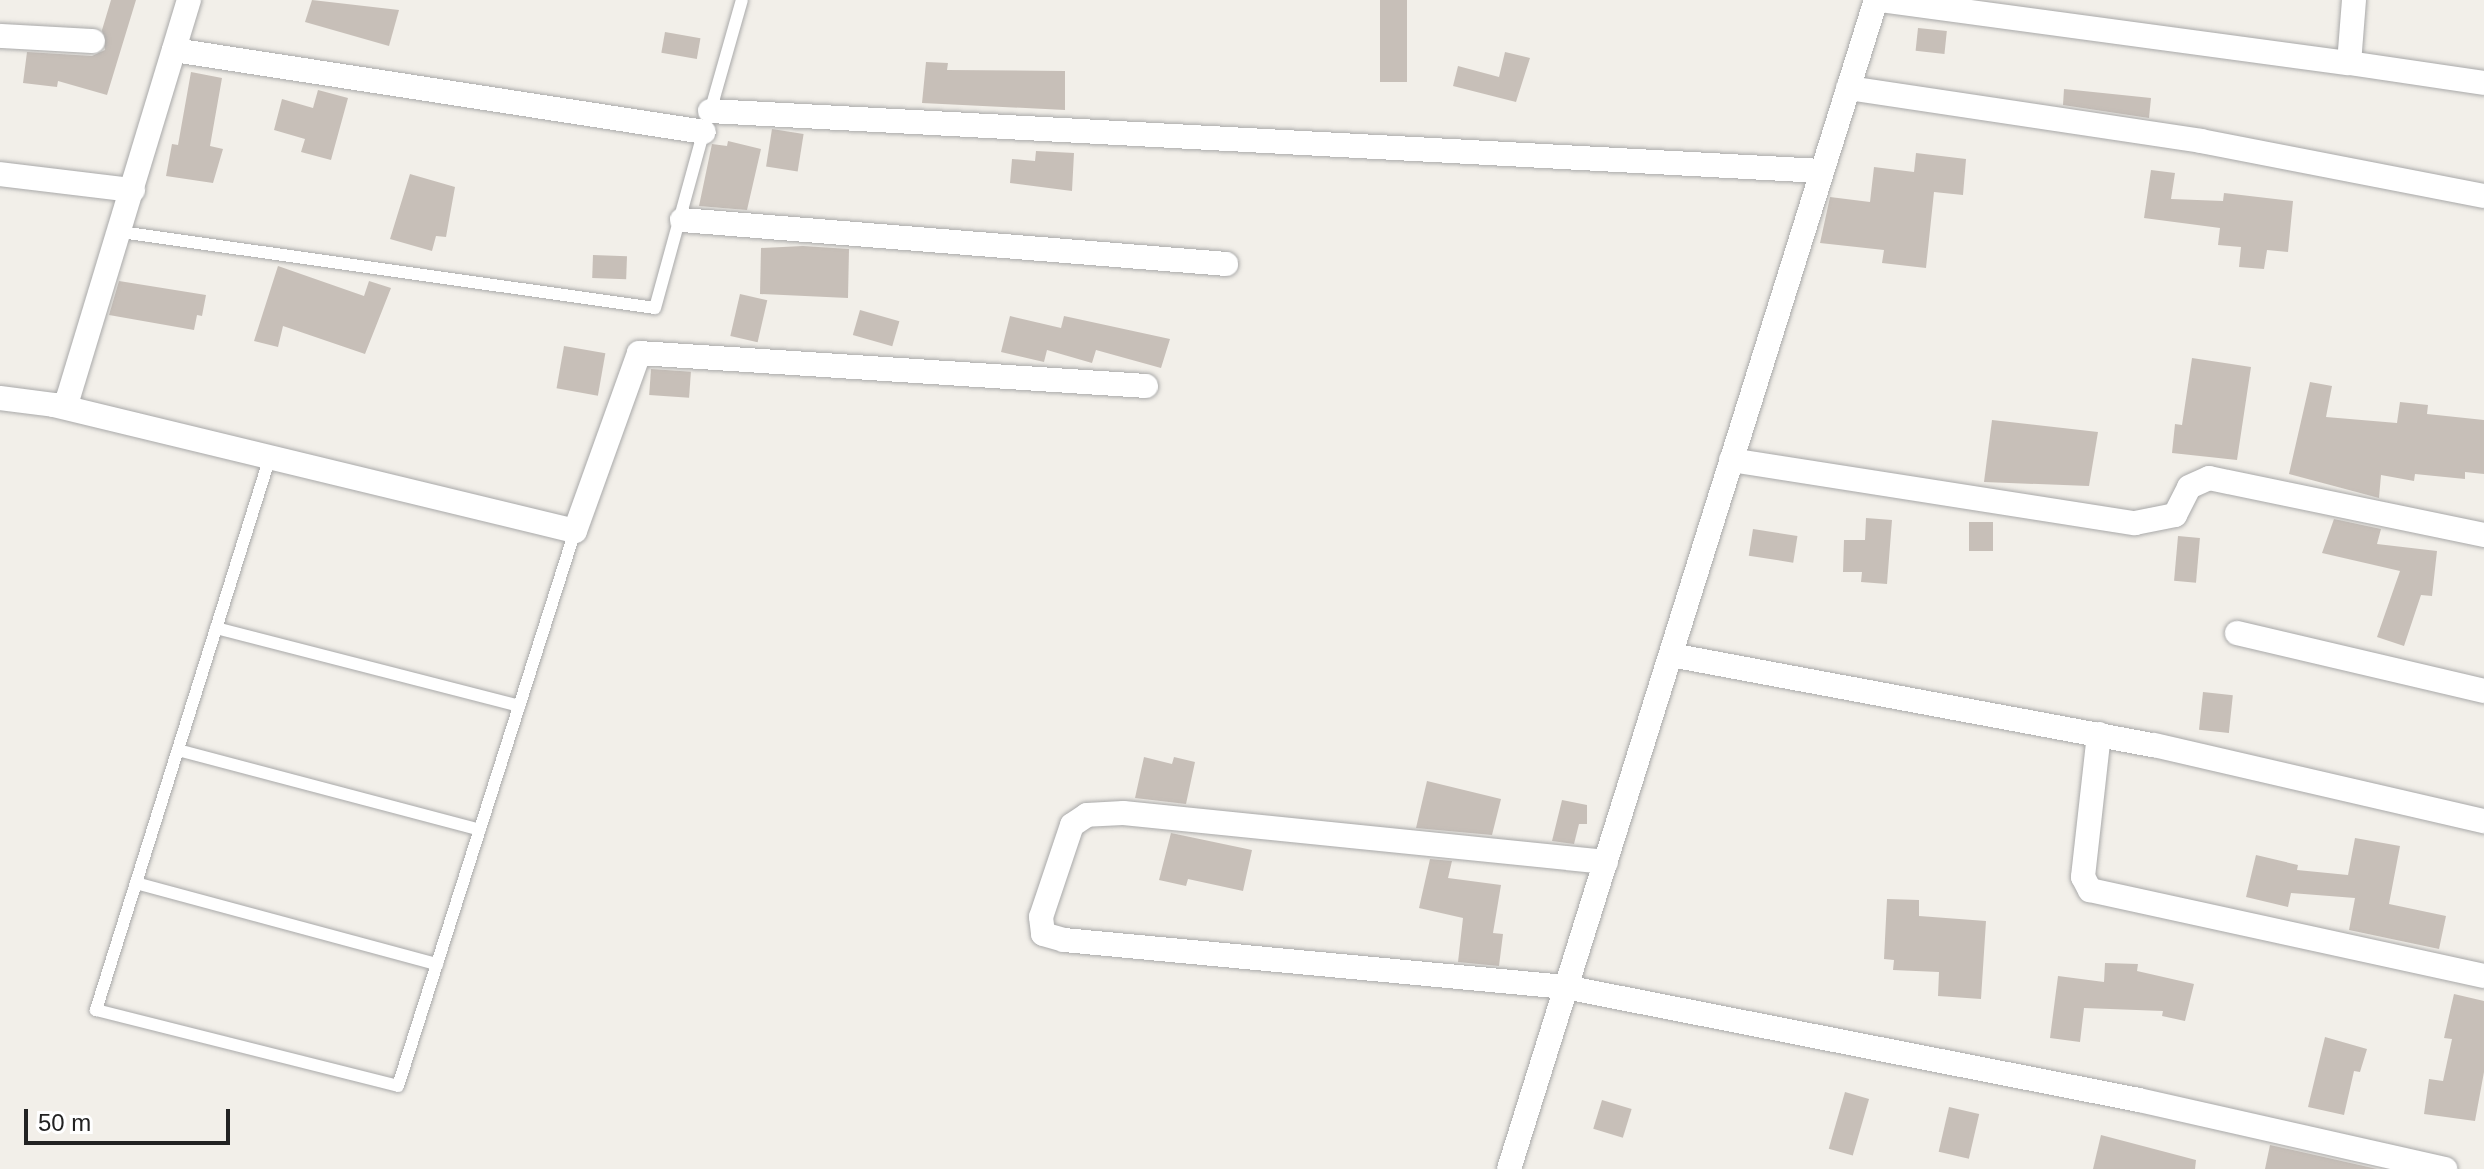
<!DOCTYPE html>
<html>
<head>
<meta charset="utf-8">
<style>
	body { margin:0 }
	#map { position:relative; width:2484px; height:1169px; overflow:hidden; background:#f2efe9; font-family:Helvetica,sans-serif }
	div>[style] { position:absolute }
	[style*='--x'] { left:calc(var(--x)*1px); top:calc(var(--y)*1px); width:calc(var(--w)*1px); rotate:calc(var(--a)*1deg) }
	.building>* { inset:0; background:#c7bfb8; transform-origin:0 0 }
	.roads { filter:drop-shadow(0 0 2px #a9a9a9) drop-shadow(0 0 2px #a9a9a9) }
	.lane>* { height:12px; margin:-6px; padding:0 6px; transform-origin:6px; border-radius:6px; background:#fff }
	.street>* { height:24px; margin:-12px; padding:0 12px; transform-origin:12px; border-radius:12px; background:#fff }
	span { translate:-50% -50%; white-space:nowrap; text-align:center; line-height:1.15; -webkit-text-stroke:8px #fff; paint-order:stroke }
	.scale { position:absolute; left:24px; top:1109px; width:206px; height:36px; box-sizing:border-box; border:4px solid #222; border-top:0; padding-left:10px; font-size:24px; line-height:28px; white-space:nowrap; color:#222; -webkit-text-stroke:6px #fff; paint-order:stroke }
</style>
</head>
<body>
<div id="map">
	<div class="building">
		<i style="clip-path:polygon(111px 0,136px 0,107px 95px,58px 81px,57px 87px,23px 83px,27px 52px,92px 56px,105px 50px,102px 30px)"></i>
		<i style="clip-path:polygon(312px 0,399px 10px,389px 46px,305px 22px)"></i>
		<i style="left:1380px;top:0;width:27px;height:82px"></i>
		<i style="left:1918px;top:28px;width:29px;height:23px;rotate:6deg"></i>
		<i style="left:665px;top:32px;width:36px;height:21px;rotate:10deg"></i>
		<i style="clip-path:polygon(1505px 52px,1530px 58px,1516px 102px,1453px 86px,1458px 66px,1499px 77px)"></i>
		<i style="clip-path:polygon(926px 62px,948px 63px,947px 70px,1065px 71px,1065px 110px,922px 103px)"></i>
		<i style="clip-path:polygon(191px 72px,222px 78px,210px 146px,223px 149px,213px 183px,166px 176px,172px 144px,178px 145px)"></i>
		<i style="clip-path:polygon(2064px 89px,2151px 98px,2149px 118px,2063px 105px)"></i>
		<i style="clip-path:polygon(318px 90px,348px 98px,331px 160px,301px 152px,305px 139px,274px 130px,282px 99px,313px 108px)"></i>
		<i style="left:772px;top:129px;width:32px;height:38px;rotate:9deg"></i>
		<i style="clip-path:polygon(728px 141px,761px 149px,747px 210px,699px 206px,712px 144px,727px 146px)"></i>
		<i style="clip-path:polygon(1036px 151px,1074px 153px,1072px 191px,1010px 183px,1012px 159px,1035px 161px)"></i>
		<i style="clip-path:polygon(1916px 153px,1966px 159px,1963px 195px,1934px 192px,1926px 268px,1882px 263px,1884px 250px,1820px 243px,1830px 197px,1870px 202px,1874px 167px,1914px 172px)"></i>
		<i style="clip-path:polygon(2151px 170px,2175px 173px,2171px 199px,2223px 201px,2224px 193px,2293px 201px,2288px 252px,2267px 250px,2264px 269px,2239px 267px,2241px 247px,2218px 245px,2220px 228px,2144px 218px)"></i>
		<i style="clip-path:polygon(410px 174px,455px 187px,446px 237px,436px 236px,432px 251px,390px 239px)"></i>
		<i style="clip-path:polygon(803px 246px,849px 249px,848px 298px,760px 294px,761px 248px)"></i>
		<i style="left:593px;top:255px;width:34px;height:23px;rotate:2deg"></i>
		<i style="clip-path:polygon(278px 266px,364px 296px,369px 281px,391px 288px,365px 354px,283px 326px,278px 347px,254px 341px)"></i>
		<i style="clip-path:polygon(119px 281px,206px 295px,202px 316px,197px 315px,194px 330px,109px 315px)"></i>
		<i style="left:740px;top:294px;width:28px;height:43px;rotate:13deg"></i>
		<i style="left:860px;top:310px;width:41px;height:26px;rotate:16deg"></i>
		<i style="clip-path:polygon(1010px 316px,1061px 328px,1064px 316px,1170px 339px,1161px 368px,1096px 350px,1092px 363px,1047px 350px,1044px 362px,1001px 352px)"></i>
		<i style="left:564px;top:346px;width:42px;height:43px;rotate:10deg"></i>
		<i style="clip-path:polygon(2192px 358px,2251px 367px,2237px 460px,2172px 453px,2175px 424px,2182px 425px)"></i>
		<i style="left:651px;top:369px;width:40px;height:26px;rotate:4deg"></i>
		<i style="clip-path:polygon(2310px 382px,2332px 386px,2326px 417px,2397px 423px,2400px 402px,2428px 405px,2427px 414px,2484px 420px,2484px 474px,2465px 472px,2465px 479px,2415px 474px,2414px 481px,2381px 475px,2379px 498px,2289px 474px)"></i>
		<i style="clip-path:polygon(1992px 420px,2098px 432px,2089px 486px,1984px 482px)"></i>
		<i style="clip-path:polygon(1866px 518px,1892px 520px,1887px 584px,1861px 582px,1862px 572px,1843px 572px,1844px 540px,1865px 540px)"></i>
		<i style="clip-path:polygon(2334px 519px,2381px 529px,2377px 544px,2437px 551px,2432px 596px,2421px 595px,2404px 646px,2377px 637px,2400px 571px,2322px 553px)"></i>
		<i style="left:1969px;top:522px;width:24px;height:29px"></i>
		<i style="left:1753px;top:529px;width:45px;height:27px;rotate:9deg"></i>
		<i style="left:2178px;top:536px;width:22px;height:45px;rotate:5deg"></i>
		<i style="left:2203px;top:692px;width:30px;height:38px;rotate:6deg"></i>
		<i style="clip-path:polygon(1144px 757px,1172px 764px,1174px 757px,1195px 762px,1186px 804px,1135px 798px)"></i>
		<i style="clip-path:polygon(1427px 781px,1501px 799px,1492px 835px,1416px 828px)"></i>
		<i style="clip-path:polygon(1562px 800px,1587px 805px,1587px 824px,1579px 824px,1574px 844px,1552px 841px)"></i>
		<i style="clip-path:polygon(1171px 833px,1252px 850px,1243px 891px,1188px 879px,1186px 886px,1159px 880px)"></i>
		<i style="clip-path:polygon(2355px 838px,2400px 846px,2389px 904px,2446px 916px,2439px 949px,2349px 930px,2355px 898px,2291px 893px,2288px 907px,2246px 897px,2256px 855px,2298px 865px,2297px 870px,2348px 875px)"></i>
		<i style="clip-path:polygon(1430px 859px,1452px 861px,1448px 878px,1501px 885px,1493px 933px,1503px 934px,1499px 966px,1458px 962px,1463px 918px,1419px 908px)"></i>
		<i style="clip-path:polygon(1887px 899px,1919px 900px,1919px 916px,1986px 921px,1981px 999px,1938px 996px,1939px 972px,1893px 970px,1894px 960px,1884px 959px)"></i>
		<i style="clip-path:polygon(2105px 963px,2138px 964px,2137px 971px,2194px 984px,2185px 1021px,2162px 1016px,2163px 1011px,2084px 1008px,2080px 1042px,2050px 1038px,2058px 976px,2104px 982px)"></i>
		<i style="clip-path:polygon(2454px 994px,2484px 1001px,2484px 1072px,2475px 1121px,2424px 1114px,2429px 1079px,2443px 1081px,2452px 1039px,2444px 1038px)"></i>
		<i style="clip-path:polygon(2325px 1037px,2367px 1049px,2360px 1072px,2354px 1071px,2344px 1115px,2308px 1107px)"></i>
		<i style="left:1845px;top:1092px;width:25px;height:59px;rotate:16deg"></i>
		<i style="left:1602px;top:1100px;width:31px;height:30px;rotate:17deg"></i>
		<i style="left:1949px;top:1107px;width:31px;height:46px;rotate:13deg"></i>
		<i style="clip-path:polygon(2101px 1135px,2196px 1160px,2195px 1169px,2093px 1169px)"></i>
		<i style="clip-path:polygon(2270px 1145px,2377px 1169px,2265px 1169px)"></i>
	</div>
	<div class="roads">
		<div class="lane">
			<i style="--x:710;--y:112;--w:116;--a:-74.1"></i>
			<i style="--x:121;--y:232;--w:539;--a:8.1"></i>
			<i style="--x:655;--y:308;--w:185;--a:-74.6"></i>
			<i style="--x:270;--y:457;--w:580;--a:107.47"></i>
			<i style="--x:96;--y:1010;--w:311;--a:14.1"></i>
			<i style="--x:398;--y:1086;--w:583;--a:-72.31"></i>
			<i style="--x:216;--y:628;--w:313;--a:14.4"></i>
			<i style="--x:178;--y:750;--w:312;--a:14.8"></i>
			<i style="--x:136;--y:883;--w:312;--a:15.1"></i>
		</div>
		<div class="street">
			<i style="--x:1881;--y:0;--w:472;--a:7.7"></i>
			<i style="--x:2354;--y:0;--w:63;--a:94.5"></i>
			<i style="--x:2349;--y:63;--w:136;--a:8.4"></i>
			<i style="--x:0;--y:36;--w:93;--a:3.1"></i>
			<i style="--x:174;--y:50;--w:536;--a:8.79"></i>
			<i style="--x:1848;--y:88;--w:357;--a:8.5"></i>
			<i style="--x:2201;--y:141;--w:288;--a:11"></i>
			<i style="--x:710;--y:111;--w:1113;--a:3.09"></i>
			<i style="--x:0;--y:174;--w:134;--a:6.9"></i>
			<i style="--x:682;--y:220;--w:546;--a:4.62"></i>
			<i style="--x:0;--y:398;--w:54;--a:7.4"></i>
			<i style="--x:54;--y:405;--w:536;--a:13.6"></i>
			<i style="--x:575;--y:531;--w:189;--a:-70.2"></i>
			<i style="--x:639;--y:353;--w:508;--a:3.72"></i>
			<i style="--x:54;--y:405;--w:10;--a:0"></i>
			<i style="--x:64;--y:405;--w:8;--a:-60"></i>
			<i style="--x:68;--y:398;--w:416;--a:-73.1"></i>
			<i style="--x:1731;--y:460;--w:409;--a:8.9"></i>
			<i style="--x:2135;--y:523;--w:41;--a:-11.3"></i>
			<i style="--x:2175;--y:515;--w:31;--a:-63"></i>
			<i style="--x:2189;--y:487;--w:22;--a:-24"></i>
			<i style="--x:2209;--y:478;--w:281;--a:11.7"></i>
			<i style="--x:2237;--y:633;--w:254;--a:13.2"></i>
			<i style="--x:1671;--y:655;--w:491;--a:10.6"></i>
			<i style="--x:2154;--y:745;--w:339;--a:13"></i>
			<i style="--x:2099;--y:734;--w:144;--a:96.4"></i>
			<i style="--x:2083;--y:877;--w:15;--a:62"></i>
			<i style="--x:2090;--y:890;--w:403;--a:12.3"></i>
			<i style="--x:1606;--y:862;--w:485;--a:-174.2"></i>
			<i style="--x:1123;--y:813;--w:36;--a:177"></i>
			<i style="--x:1087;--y:815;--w:18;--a:146"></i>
			<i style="--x:1072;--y:825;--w:97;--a:108.6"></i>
			<i style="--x:1041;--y:917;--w:17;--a:83"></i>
			<i style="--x:1043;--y:934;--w:22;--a:16"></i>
			<i style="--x:1064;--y:940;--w:503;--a:5.36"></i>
			<i style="--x:1565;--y:987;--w:585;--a:11.14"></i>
			<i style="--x:2139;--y:1100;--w:314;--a:12.7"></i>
			<i style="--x:1509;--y:1169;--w:1225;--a:-72.57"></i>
		</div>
	</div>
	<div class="scale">50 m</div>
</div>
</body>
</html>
